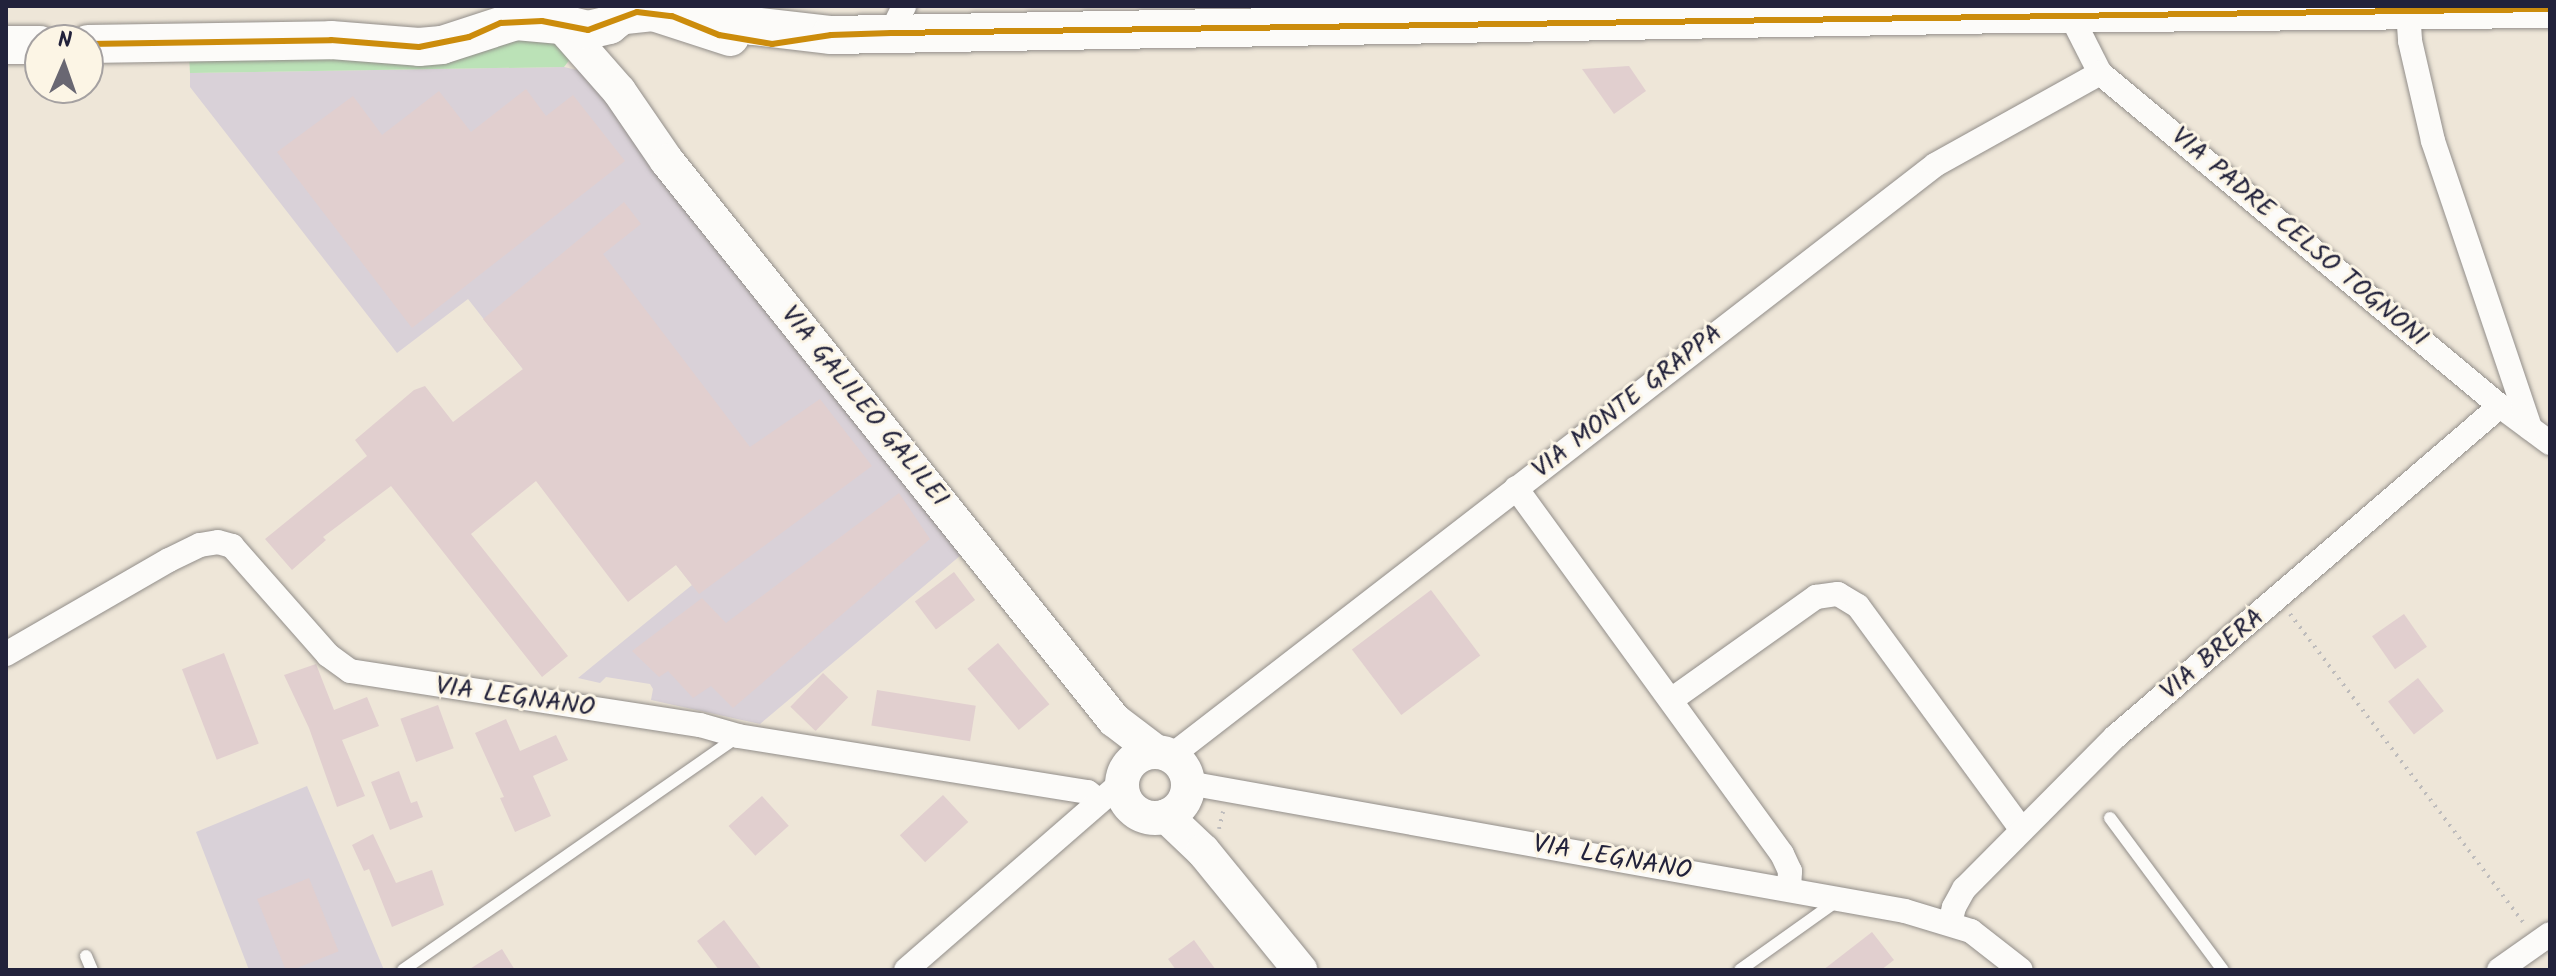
<!DOCTYPE html>
<html>
<head>
<meta charset="utf-8">
<style>
	body { margin:0 }
	#map { position:relative; width:2556px; height:976px; overflow:hidden; background:#eee6d8; font-family:Kalam,sans-serif }
	div>[style] { position:absolute }
	[style*='--x'] { left:calc(var(--x)*1px); top:calc(var(--y)*1px); width:calc(var(--w)*1px); rotate:calc(var(--a)*1deg) }
	.industrial>* { inset:0; background:#d9d1d8 }
	.green>* { inset:0; background:#bbe2b7 }
	.building>* { inset:0; background:#e1cfcf; transform-origin:0 0 }
	.path>* { height:4px; margin-top:-2px; transform-origin:0; background:repeating-linear-gradient(90deg,#bebcbc 0 2px,transparent 0 8px) }
	.roads { filter:drop-shadow(0 0 2px #928e8a) drop-shadow(0 0 2px #928e8a) }
	.lane>* { height:12px; margin:-6px; padding:0 6px; transform-origin:6px; border-radius:6px; background:#fcfbf9 }
	.street>* { height:24px; margin:-12px; padding:0 12px; transform-origin:12px; border-radius:12px; background:#fcfbf9 }
	.secondary>* { height:34px; margin:-17px; padding:0 17px; transform-origin:17px; border-radius:17px; background:#fcfbf9 }
	.secondary>.ring { margin:-17px; padding:0; box-sizing:content-box; background:none; border:34px solid #fcfbf9; border-radius:50% }
	.primary>* { height:38px; margin:-19px; padding:0 19px; transform-origin:19px; border-radius:19px; background:#fcfbf9 }
	.bus-1>* { height:6px; margin:-3px; padding:0 3px; transform-origin:3px; border-radius:3px; background:#cc8c0c }
	span { translate:-50% -50%; white-space:nowrap; text-align:center; line-height:1.15; -webkit-text-stroke:6px #fcf5e5; paint-order:stroke }
	.street-label { font-size:26px; color:#22223b }
	.frame { position:absolute; inset:0; border:8px solid #22223b; pointer-events:none }
	.north { position:absolute; left:24px; top:24px; width:80px; height:80px; box-sizing:border-box; background:#fcf5e5; border:2px solid #a5a1a1; border-radius:50%; rotate:2deg; font-size:22px; font-weight:700; line-height:32px; text-align:center; color:#22223b }
	.north::after { content:''; display:block; margin:auto; width:28px; height:36px; background:#696772; clip-path:polygon(50% 0,100% 100%,50% 72%,0 100%) }
</style>
</head>
<body>
<div id="map">
	<div class="industrial">
		<i style="clip-path:polygon(564px 67px,586px 72px,961px 555px,760px 724px,651px 700px,653px 689px,650px 684px,606px 677px,600px 683px,578px 678px,692px 585px,468px 299px,397px 353px,190px 87px,190px 73px)"></i>
		<i style="clip-path:polygon(307px 786px,384px 970px,249px 970px,196px 832px)"></i>
	</div>
	<div class="green">
		<i style="clip-path:polygon(537px 29px,574px 54px,564px 67px,190px 73px,189px 55px)"></i>
	</div>
	<div class="building">
		<i style="clip-path:polygon(1629px 66px,1646px 91px,1614px 114px,1582px 69px)"></i>
		<i style="clip-path:polygon(526px 89px,546px 116px,573px 95px,625px 161px,412px 328px,277px 152px,353px 96px,382px 135px,439px 91px,471px 132px)"></i>
		<i style="clip-path:polygon(624px 202px,641px 224px,603px 254px,750px 447px,820px 399px,872px 466px,699px 594px,676px 565px,628px 602px,536px 481px,471px 534px,568px 656px,542px 677px,391px 486px,323px 537px,326px 540px,292px 570px,265px 539px,367px 456px,355px 440px,414px 390px,425px 386px,453px 422px,523px 369px,483px 319px)"></i>
		<i style="clip-path:polygon(899px 493px,930px 539px,733px 708px,711px 686px,693px 698px,668px 671px,659px 677px,632px 651px,702px 598px,726px 623px)"></i>
		<i style="left:954px;top:572px;width:35px;height:49px;rotate:53deg"></i>
		<i style="left:1431px;top:590px;width:82px;height:99px;rotate:53deg"></i>
		<i style="left:2404px;top:614px;width:40px;height:39px;rotate:55deg"></i>
		<i style="left:998px;top:643px;width:80px;height:40px;rotate:50deg"></i>
		<i style="left:224px;top:653px;width:97px;height:45px;rotate:69deg"></i>
		<i style="clip-path:polygon(316px 664px,334px 710px,367px 697px,379px 726px,342px 740px,365px 796px,337px 807px,309px 728px,284px 675px)"></i>
		<i style="left:823px;top:673px;width:35px;height:47px;rotate:44deg"></i>
		<i style="left:2418px;top:678px;width:42px;height:38px;rotate:52deg"></i>
		<i style="left:877px;top:690px;width:100px;height:36px;rotate:9deg"></i>
		<i style="left:438px;top:705px;width:46px;height:40px;rotate:70deg"></i>
		<i style="clip-path:polygon(506px 719px,520px 751px,556px 735px,568px 760px,533px 776px,551px 816px,515px 832px,500px 798px,504px 797px,475px 733px)"></i>
		<i style="clip-path:polygon(399px 771px,411px 803px,417px 801px,423px 817px,390px 830px,371px 782px)"></i>
		<i style="left:943px;top:795px;width:37px;height:59px;rotate:47deg"></i>
		<i style="left:762px;top:796px;width:40px;height:45px;rotate:48deg"></i>
		<i style="clip-path:polygon(373px 834px,396px 883px,432px 870px,444px 905px,392px 927px,369px 869px,364px 871px,352px 845px)"></i>
		<i style="left:309px;top:878px;width:79px;height:56px;rotate:68deg"></i>
		<i style="clip-path:polygon(724px 920px,762px 970px,719px 970px,697px 941px)"></i>
		<i style="clip-path:polygon(1872px 932px,1894px 960px,1881px 970px,1823px 970px)"></i>
		<i style="clip-path:polygon(1194px 940px,1216px 970px,1176px 970px,1168px 959px)"></i>
		<i style="clip-path:polygon(502px 949px,515px 970px,468px 970px)"></i>
	</div>
	<div class="path">
		<i style="--x:2290;--y:614;--w:391;--a:52.9"></i>
		<i style="--x:1219;--y:829;--w:18;--a:-77"></i>
	</div>
	<div class="roads">
		<div class="lane">
			<i style="--x:2110;--y:818;--w:189;--a:53.4"></i>
			<i style="--x:86;--y:956;--w:15;--a:67"></i>
			<i style="--x:403;--y:970;--w:409;--a:-34.9"></i>
			<i style="--x:1740;--y:970;--w:120;--a:-35.5"></i>
		</div>
		<div class="street">
			<i style="--x:2066;--y:6;--w:75;--a:63.1"></i>
			<i style="--x:2100;--y:73;--w:520;--a:39.78"></i>
			<i style="--x:2500;--y:406;--w:62;--a:36.5"></i>
			<i style="--x:2408;--y:11;--w:30;--a:86"></i>
			<i style="--x:2410;--y:41;--w:103;--a:77"></i>
			<i style="--x:2433;--y:141;--w:303;--a:71.3"></i>
			<i style="--x:891;--y:33;--w:30;--a:-64"></i>
			<i style="--x:1516;--y:488;--w:452;--a:54"></i>
			<i style="--x:1782;--y:854;--w:19;--a:65"></i>
			<i style="--x:1790;--y:871;--w:18;--a:93"></i>
			<i style="--x:6;--y:654;--w:188;--a:-30"></i>
			<i style="--x:169;--y:560;--w:34;--a:-26"></i>
			<i style="--x:200;--y:545;--w:18;--a:-9"></i>
			<i style="--x:218;--y:542;--w:15;--a:16"></i>
			<i style="--x:232;--y:546;--w:145;--a:48.6"></i>
			<i style="--x:328;--y:655;--w:27;--a:36"></i>
			<i style="--x:350;--y:671;--w:354;--a:8.8"></i>
			<i style="--x:700;--y:725;--w:40;--a:16"></i>
			<i style="--x:738;--y:736;--w:354;--a:9.1"></i>
			<i style="--x:1088;--y:792;--w:14;--a:39"></i>
			<i style="--x:1671;--y:700;--w:178;--a:-35.4"></i>
			<i style="--x:1816;--y:597;--w:22;--a:-8"></i>
			<i style="--x:1838;--y:594;--w:23;--a:31"></i>
			<i style="--x:1858;--y:606;--w:276;--a:53.8"></i>
			<i style="--x:1171;--y:756;--w:966;--a:-37.72"></i>
			<i style="--x:1935;--y:165;--w:189;--a:-29.1"></i>
			<i style="--x:1188;--y:783;--w:728;--a:10.12"></i>
			<i style="--x:1905;--y:911;--w:69;--a:16.9"></i>
			<i style="--x:1971;--y:931;--w:63;--a:38"></i>
			<i style="--x:1950;--y:923;--w:16;--a:-76"></i>
			<i style="--x:1954;--y:907;--w:21;--a:-61"></i>
			<i style="--x:1964;--y:889;--w:214;--a:-45.2"></i>
			<i style="--x:2115;--y:737;--w:508;--a:-40.69"></i>
			<i style="--x:906;--y:970;--w:285;--a:-41"></i>
			<i style="--x:2499;--y:970;--w:62;--a:-35.2"></i>
		</div>
		<div class="secondary">
			<i style="--x:561;--y:25;--w:88;--a:48.7"></i>
			<i style="--x:619;--y:91;--w:85;--a:55.6"></i>
			<i style="--x:667;--y:161;--w:716;--a:51.35"></i>
			<i style="--x:1114;--y:720;--w:53;--a:37.3"></i>
			<i class="ring" style="left:1122px;top:752px;width:32px;height:32px"></i>
			<i style="--x:1166;--y:816;--w:51;--a:43.4"></i>
			<i style="--x:1203;--y:851;--w:154;--a:50.8"></i>
		</div>
		<div class="primary">
			<i style="--x:703;--y:6;--w:54;--a:21.8"></i>
			<i style="--x:753;--y:26;--w:79;--a:6.6"></i>
			<i style="--x:831;--y:35;--w:1184;--a:-1.02"></i>
			<i style="--x:2015;--y:14;--w:535;--a:-0.54"></i>
			<i style="--x:625;--y:15;--w:28;--a:-6"></i>
			<i style="--x:653;--y:12;--w:81;--a:18"></i>
			<i style="--x:539;--y:18;--w:50;--a:13.8"></i>
			<i style="--x:588;--y:30;--w:22;--a:-13"></i>
			<i style="--x:609;--y:25;--w:31;--a:-38"></i>
			<i style="--x:88;--y:44;--w:243;--a:-0.9"></i>
			<i style="--x:331;--y:40;--w:88;--a:4.5"></i>
			<i style="--x:419;--y:47;--w:23;--a:-5"></i>
			<i style="--x:442;--y:45;--w:78;--a:-18"></i>
			<i style="--x:516;--y:21;--w:45;--a:5.1"></i>
			<i style="--x:6;--y:45;--w:34;--a:0"></i>
		</div>
	</div>
	<div class="bus-1">
		<i style="--x:88;--y:44;--w:243;--a:-0.9"></i>
		<i style="--x:331;--y:40;--w:88;--a:4.5"></i>
		<i style="--x:419;--y:47;--w:51;--a:-11.3"></i>
		<i style="--x:469;--y:37;--w:35;--a:-24"></i>
		<i style="--x:501;--y:23;--w:41;--a:-2.8"></i>
		<i style="--x:542;--y:21;--w:47;--a:11.1"></i>
		<i style="--x:588;--y:30;--w:52;--a:-20.2"></i>
		<i style="--x:637;--y:12;--w:35;--a:7"></i>
		<i style="--x:672;--y:16;--w:51;--a:22"></i>
		<i style="--x:719;--y:35;--w:54;--a:9.6"></i>
		<i style="--x:772;--y:44;--w:60;--a:-8.7"></i>
		<i style="--x:831;--y:35;--w:60;--a:-1.9"></i>
		<i style="--x:891;--y:33;--w:1659;--a:-0.83"></i>
	</div>
	<div class="street-label">
		<span style="left:2299px;top:238px;rotate:40deg">VIA PADRE CELSO TOGNONI</span>
		<span style="left:1628px;top:402px;rotate:-38deg">VIA MONTE GRAPPA</span>
		<span style="left:864px;top:407px;rotate:51deg">VIA GALILEO GALILEI</span>
		<span style="left:2213px;top:655px;rotate:-40deg">VIA BRERA</span>
		<span style="left:515px;top:698px;rotate:8deg">VIA LEGNANO</span>
		<span style="left:1612px;top:859px;rotate:10deg">VIA LEGNANO</span>
	</div>
	<div class="frame"></div>
	<div class="north">N</div>
</div>
</body>
</html>
